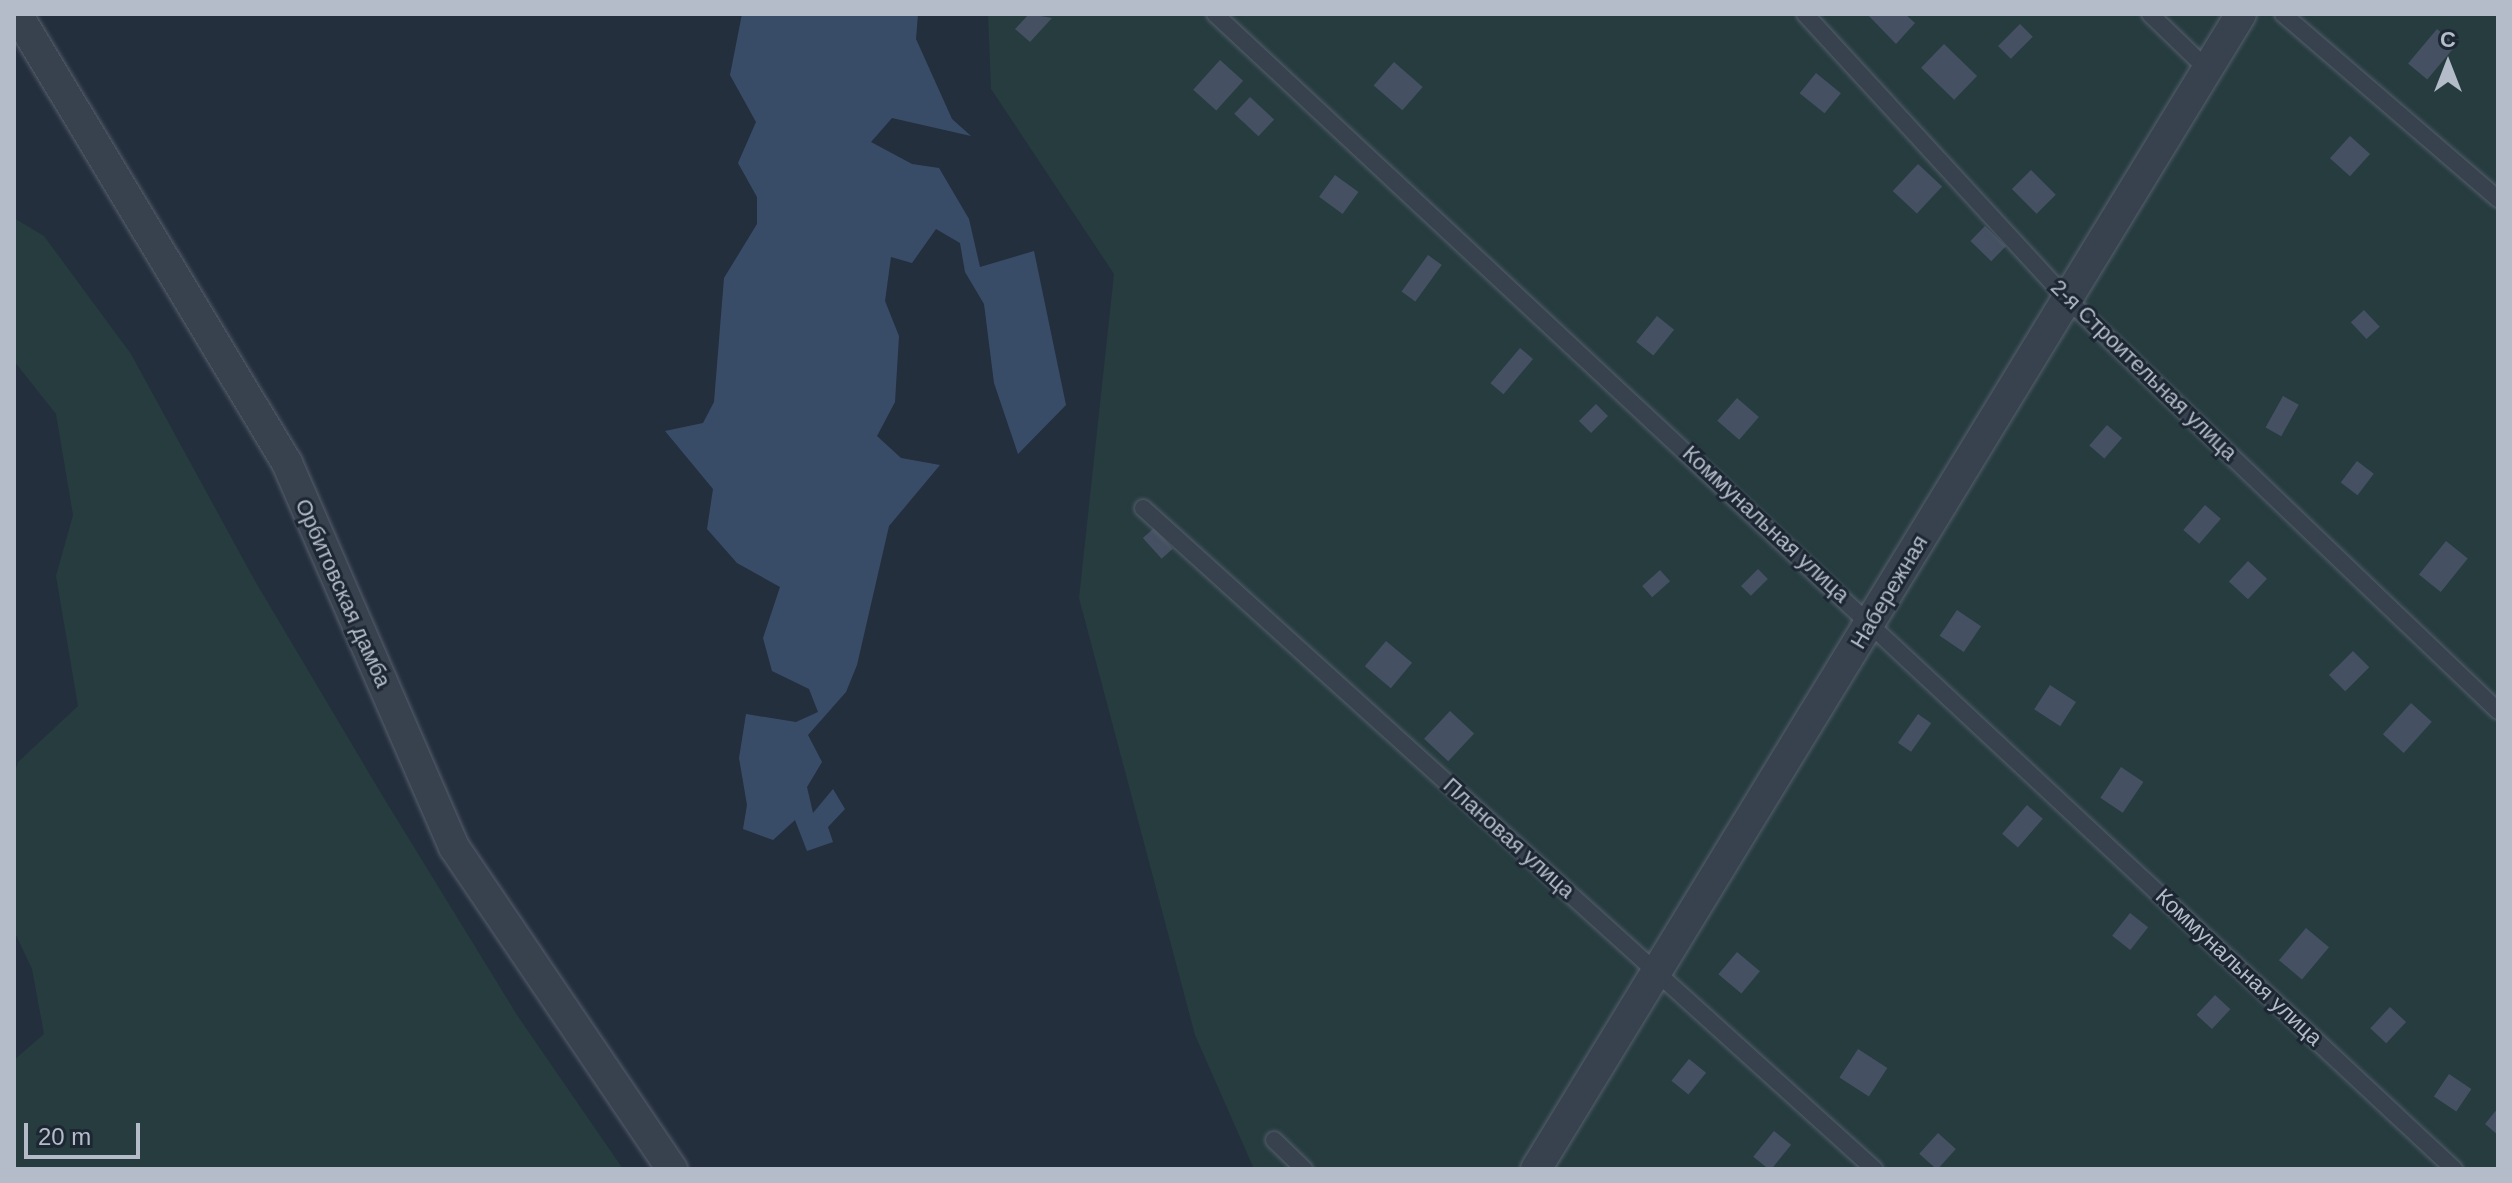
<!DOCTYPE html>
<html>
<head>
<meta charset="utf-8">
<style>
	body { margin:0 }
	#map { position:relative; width:2512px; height:1183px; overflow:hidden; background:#242f3e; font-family:Helvetica,sans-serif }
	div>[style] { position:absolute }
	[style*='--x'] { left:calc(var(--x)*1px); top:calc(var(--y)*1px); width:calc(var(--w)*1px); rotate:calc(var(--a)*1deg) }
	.green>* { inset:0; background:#263c3f }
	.water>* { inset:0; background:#394c67 }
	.building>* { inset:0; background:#455162; transform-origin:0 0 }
	.roads { filter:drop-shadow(0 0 2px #565f6c) drop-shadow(0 0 2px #565f6c) }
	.service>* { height:16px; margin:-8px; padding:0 8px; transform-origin:8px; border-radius:8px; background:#38414e }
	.minor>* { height:30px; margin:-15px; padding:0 15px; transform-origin:15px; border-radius:15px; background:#38414e }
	span { translate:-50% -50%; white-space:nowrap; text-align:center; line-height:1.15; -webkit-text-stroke:6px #1d2633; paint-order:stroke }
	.street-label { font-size:22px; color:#b4bcc9 }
	.frame { position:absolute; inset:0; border:16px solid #b4bcc9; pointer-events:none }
	.north { position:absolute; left:2408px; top:24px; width:80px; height:80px; -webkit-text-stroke:6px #1d2633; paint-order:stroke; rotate:0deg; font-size:22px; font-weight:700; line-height:32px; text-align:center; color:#b4bcc9 }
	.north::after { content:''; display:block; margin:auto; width:28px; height:36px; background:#b4bcc9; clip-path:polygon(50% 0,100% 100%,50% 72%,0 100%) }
	.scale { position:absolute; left:24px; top:1123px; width:116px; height:36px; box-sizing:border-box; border:4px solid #b4bcc9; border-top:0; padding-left:10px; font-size:24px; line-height:28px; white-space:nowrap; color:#b4bcc9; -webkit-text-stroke:6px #1d2633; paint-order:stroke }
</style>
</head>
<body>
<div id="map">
	<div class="green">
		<i style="clip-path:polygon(988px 14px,2498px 14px,2498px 1169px,1254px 1169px,1195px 1035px,1079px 598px,1114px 274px,991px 89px)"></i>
		<i style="clip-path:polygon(14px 218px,44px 236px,131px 354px,255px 581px,382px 795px,517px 1015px,623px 1169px,14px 1169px,14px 1060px,44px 1034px,32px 969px,14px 931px,14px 775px,18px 762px,78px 706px,56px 576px,73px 515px,56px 414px,14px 361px)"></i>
	</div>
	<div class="water">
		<i style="clip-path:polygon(742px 14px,918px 14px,916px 39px,952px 119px,971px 136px,892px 118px,871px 142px,912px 164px,939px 168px,969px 219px,980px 267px,1034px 251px,1066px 405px,1018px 454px,994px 383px,984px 304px,965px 272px,960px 243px,936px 229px,912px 263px,891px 257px,885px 301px,899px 336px,895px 402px,877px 436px,901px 458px,940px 465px,889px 526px,857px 665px,846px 692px,808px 735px,822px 762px,807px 787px,813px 813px,833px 789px,845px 809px,828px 827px,833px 842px,807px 851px,795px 820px,773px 840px,743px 829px,747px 805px,739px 758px,746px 714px,796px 722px,818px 712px,809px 689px,772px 671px,763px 638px,780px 587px,737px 563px,707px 529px,713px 489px,665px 431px,703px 423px,714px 402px,724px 278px,757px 224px,757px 197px,738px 163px,756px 122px,730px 75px)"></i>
	</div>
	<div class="building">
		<i style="clip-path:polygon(1029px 14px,1052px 18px,1030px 42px,1015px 29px)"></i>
		<i style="clip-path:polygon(1867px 14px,1905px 14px,1915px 23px,1896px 44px)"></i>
		<i style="left:2020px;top:24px;width:18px;height:31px;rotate:45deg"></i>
		<i style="left:2437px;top:29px;width:25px;height:45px;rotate:40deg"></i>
		<i style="left:1944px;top:44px;width:46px;height:33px;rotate:44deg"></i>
		<i style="left:1220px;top:60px;width:31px;height:40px;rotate:42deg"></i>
		<i style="left:1394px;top:62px;width:38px;height:31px;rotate:41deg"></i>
		<i style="left:1816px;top:73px;width:32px;height:26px;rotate:39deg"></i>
		<i style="left:1250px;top:97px;width:33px;height:23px;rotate:43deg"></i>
		<i style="left:2350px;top:136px;width:27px;height:30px;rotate:42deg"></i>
		<i style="left:1918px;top:164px;width:33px;height:37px;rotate:43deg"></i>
		<i style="left:2031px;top:170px;width:35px;height:27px;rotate:45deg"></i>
		<i style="left:1335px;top:175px;width:29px;height:27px;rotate:36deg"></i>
		<i style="left:1985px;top:226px;width:29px;height:21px;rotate:44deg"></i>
		<i style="left:1428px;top:255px;width:17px;height:45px;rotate:36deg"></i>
		<i style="left:2364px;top:310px;width:23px;height:18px;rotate:47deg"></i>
		<i style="left:1657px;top:316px;width:22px;height:33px;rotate:39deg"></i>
		<i style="left:1520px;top:348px;width:17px;height:46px;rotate:40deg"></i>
		<i style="left:2283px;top:396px;width:18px;height:36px;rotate:29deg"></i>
		<i style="left:1737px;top:398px;width:29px;height:30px;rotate:41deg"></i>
		<i style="left:1596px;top:404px;width:17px;height:24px;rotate:45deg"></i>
		<i style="left:2107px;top:425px;width:20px;height:27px;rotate:41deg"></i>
		<i style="left:2357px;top:461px;width:21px;height:27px;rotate:37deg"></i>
		<i style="left:2205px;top:505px;width:21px;height:33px;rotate:41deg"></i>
		<i style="left:1154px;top:528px;width:28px;height:15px;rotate:48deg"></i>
		<i style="left:2446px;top:541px;width:28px;height:43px;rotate:39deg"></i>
		<i style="left:2248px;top:561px;width:26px;height:28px;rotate:43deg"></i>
		<i style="left:1758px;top:569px;width:14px;height:24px;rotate:45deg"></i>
		<i style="left:1660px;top:570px;width:15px;height:24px;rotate:48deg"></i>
		<i style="left:1957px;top:610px;width:29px;height:31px;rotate:34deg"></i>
		<i style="left:1386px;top:641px;width:34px;height:33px;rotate:40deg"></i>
		<i style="left:2353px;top:651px;width:23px;height:34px;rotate:45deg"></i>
		<i style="left:2050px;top:685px;width:31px;height:29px;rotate:33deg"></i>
		<i style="left:2411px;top:703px;width:28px;height:42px;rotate:42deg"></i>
		<i style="left:1450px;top:711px;width:33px;height:38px;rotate:43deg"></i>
		<i style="left:1918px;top:714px;width:16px;height:35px;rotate:35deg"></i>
		<i style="left:2121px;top:767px;width:27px;height:37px;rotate:34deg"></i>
		<i style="left:2027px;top:805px;width:21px;height:38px;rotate:41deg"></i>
		<i style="left:2130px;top:913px;width:23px;height:29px;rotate:38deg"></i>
		<i style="left:2306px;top:928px;width:30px;height:42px;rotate:40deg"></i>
		<i style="left:1737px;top:952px;width:30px;height:29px;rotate:40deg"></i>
		<i style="left:2215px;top:995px;width:21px;height:27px;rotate:43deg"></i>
		<i style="left:2390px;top:1007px;width:22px;height:29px;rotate:43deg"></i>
		<i style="left:1858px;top:1049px;width:35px;height:34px;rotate:33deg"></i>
		<i style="left:1689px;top:1059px;width:22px;height:28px;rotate:39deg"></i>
		<i style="left:2449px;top:1074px;width:27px;height:27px;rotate:34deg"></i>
		<i style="clip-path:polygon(2498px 1108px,2498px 1135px,2485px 1124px)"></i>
		<i style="left:1774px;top:1131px;width:22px;height:33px;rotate:39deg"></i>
		<i style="left:1938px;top:1133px;width:24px;height:28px;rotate:42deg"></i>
	</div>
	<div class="roads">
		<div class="service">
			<i style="--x:1215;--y:14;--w:1694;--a:42.99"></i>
			<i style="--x:1805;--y:14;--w:387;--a:47.4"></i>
			<i style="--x:2067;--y:299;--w:596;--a:43.71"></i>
			<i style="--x:2150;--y:14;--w:79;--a:44"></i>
			<i style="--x:2283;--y:14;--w:284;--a:40.7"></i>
			<i style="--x:1143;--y:508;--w:986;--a:42.12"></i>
			<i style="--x:1274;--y:1140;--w:42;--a:44"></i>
		</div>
		<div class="minor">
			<i style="--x:17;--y:14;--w:524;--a:58.98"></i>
			<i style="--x:287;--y:463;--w:419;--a:66.5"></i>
			<i style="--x:454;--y:847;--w:389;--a:55.9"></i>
			<i style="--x:1536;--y:1169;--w:1353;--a:-58.6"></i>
		</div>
	</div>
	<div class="street-label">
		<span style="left:2144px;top:370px;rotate:44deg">2-я Строительная улица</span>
		<span style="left:1766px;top:524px;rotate:43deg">Коммунальная улица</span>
		<span style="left:1889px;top:592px;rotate:-59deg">Набережная</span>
		<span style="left:343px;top:593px;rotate:66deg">Орбитовская дамба</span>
		<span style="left:1509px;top:838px;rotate:42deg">Плановая улица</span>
		<span style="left:2239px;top:967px;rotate:43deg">Коммунальная улица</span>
	</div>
	<div class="frame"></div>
	<div class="north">С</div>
	<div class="scale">20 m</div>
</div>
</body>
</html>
